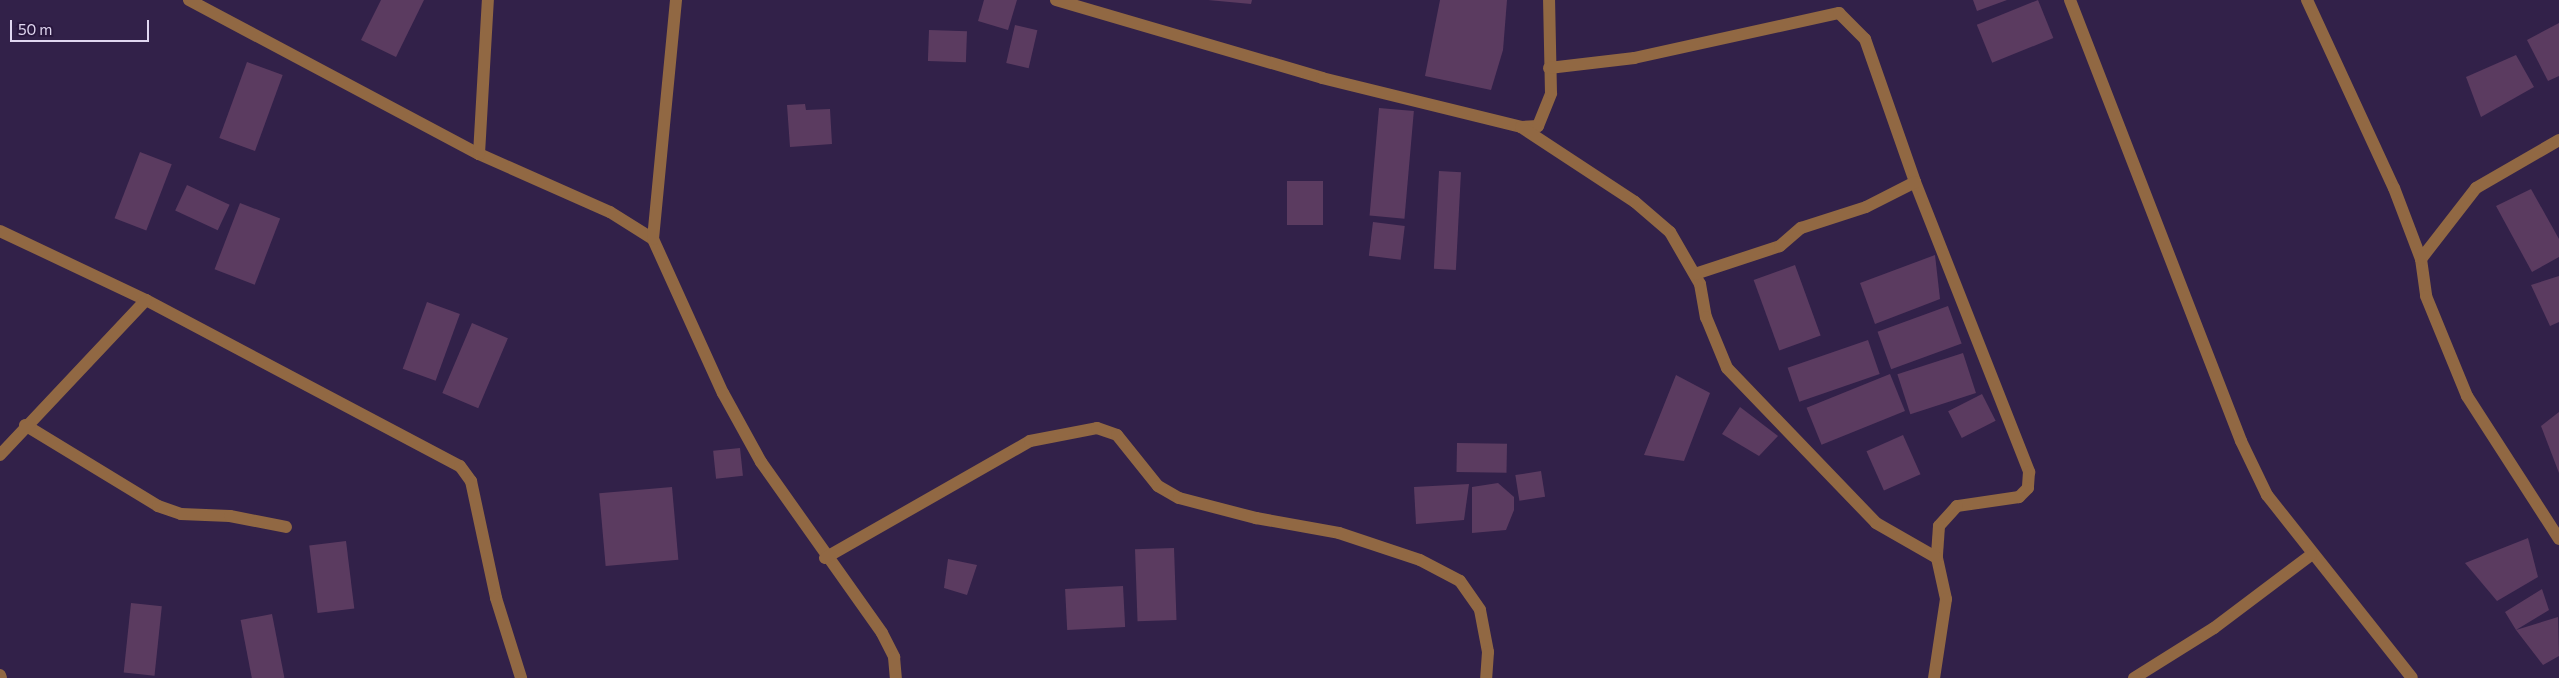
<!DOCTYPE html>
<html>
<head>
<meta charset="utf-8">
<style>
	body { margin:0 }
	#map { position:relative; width:2559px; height:678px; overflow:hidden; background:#322149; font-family:Commissioner,sans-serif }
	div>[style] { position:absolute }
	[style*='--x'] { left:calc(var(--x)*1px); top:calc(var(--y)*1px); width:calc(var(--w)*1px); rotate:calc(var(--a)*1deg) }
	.building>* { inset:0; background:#5b3b60; transform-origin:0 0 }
	.minor>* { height:12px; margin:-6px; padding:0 6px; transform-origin:6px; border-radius:6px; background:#916843 }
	span { translate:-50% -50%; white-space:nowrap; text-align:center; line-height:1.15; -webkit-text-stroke:4px #29173e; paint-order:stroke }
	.scale { position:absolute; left:10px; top:20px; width:139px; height:22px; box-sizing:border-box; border:2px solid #e0d7f0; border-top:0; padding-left:6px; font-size:15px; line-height:18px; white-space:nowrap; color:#e0d7f0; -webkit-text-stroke:4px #29173e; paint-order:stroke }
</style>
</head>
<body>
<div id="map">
	<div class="building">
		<i style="clip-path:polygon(381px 0,424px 0,396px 57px,361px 40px)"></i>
		<i style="clip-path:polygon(984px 0,1017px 0,1008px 30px,978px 21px)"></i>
		<i style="clip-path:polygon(1208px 0,1252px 0,1251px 4px)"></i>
		<i style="clip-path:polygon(1440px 0,1507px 0,1503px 50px,1491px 90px,1425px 76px)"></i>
		<i style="clip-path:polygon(1973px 0,2007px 0,1977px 11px)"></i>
		<i style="left:2038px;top:0;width:41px;height:66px;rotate:68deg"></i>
		<i style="clip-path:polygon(2559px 23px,2559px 76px,2548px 81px,2527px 40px)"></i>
		<i style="left:1015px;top:25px;width:23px;height:39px;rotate:13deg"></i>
		<i style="left:929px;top:30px;width:38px;height:31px;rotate:2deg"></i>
		<i style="clip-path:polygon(2516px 55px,2534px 87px,2481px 117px,2466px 77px)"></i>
		<i style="left:247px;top:62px;width:38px;height:81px;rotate:20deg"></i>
		<i style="clip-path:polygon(805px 104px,806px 110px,830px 109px,832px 144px,790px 147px,787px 105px)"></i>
		<i style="left:1379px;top:108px;width:35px;height:108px;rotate:5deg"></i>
		<i style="left:140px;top:152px;width:34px;height:71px;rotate:21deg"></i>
		<i style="left:1439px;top:171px;width:22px;height:98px;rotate:3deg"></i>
		<i style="left:1287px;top:181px;width:36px;height:44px"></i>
		<i style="left:187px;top:185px;width:47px;height:28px;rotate:25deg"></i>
		<i style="clip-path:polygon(2531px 189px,2559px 239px,2559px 257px,2532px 272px,2496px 206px)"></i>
		<i style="left:240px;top:203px;width:43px;height:71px;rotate:21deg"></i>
		<i style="left:1373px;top:222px;width:32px;height:34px;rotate:7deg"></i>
		<i style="clip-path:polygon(1935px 255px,1940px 299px,1875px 324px,1860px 283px)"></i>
		<i style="left:1795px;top:265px;width:75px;height:44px;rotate:70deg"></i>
		<i style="clip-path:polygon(2559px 276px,2559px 322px,2550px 326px,2531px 285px)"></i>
		<i style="left:427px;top:302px;width:35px;height:71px;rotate:20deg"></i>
		<i style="left:1948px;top:306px;width:40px;height:75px;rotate:70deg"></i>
		<i style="left:472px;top:323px;width:39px;height:76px;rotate:23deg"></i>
		<i style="left:1868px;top:340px;width:36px;height:85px;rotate:71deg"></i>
		<i style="left:1963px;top:353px;width:42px;height:69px;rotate:72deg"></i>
		<i style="left:1890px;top:374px;width:40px;height:90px;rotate:68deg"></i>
		<i style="clip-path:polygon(1676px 375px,1710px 393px,1684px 461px,1644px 455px)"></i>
		<i style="left:1982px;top:394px;width:30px;height:38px;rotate:63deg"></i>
		<i style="clip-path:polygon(1740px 407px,1778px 436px,1759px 456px,1722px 434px)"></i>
		<i style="clip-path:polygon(2559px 412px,2559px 473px,2541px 426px)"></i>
		<i style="left:1903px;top:435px;width:43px;height:40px;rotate:66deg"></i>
		<i style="left:1457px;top:443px;width:50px;height:29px;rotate:1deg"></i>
		<i style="left:740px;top:448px;width:28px;height:27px;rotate:84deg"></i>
		<i style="left:1541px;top:471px;width:26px;height:26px;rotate:81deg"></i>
		<i style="clip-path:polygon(1498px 483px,1514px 497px,1514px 510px,1506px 530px,1472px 533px,1472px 487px)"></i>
		<i style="clip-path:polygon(1469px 484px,1464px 520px,1416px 524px,1414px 487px)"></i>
		<i style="left:672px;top:487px;width:73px;height:73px;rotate:85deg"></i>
		<i style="clip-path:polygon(2528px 538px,2538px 577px,2497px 601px,2465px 563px)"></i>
		<i style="left:346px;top:541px;width:68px;height:37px;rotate:83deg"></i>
		<i style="left:1174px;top:548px;width:72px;height:39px;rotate:88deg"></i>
		<i style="clip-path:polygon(948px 559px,977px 565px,967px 595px,944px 588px)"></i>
		<i style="left:1123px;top:586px;width:41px;height:58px;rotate:87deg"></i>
		<i style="clip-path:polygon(2542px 589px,2549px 610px,2516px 630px,2558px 617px,2559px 656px,2543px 665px,2516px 630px,2505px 612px)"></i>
		<i style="left:131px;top:603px;width:31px;height:70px;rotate:6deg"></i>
		<i style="left:272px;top:614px;width:65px;height:32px;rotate:79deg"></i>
	</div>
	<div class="minor">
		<i style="--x:189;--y:0;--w:328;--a:28"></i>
		<i style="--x:479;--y:154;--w:143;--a:23.9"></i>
		<i style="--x:610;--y:212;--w:51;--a:32.1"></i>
		<i style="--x:653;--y:239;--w:169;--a:65.6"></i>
		<i style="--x:723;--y:393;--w:79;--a:61.2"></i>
		<i style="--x:761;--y:462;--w:209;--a:54.7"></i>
		<i style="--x:882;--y:633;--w:27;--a:63"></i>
		<i style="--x:894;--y:657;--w:21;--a:85"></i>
		<i style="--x:1056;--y:0;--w:277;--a:16.3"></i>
		<i style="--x:1322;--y:78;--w:205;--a:13.8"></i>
		<i style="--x:1521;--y:127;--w:17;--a:-3"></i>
		<i style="--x:1538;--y:126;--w:35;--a:-68"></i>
		<i style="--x:1551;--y:93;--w:93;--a:-91.2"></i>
		<i style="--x:2070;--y:0;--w:473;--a:68.8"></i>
		<i style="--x:2241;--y:441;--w:60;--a:64.3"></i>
		<i style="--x:2267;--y:495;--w:233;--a:51.6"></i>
		<i style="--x:2307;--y:0;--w:207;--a:65.2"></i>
		<i style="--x:2394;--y:188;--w:76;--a:69.2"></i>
		<i style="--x:2421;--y:259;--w:37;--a:82"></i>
		<i style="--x:2426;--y:296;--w:108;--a:67.7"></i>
		<i style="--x:2467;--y:396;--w:170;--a:57.2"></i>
		<i style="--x:1549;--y:68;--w:86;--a:-6.7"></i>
		<i style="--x:1634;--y:58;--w:210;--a:-12.4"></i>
		<i style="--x:1839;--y:13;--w:37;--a:45"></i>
		<i style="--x:1865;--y:39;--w:151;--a:70.7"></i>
		<i style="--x:1915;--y:182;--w:312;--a:68.5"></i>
		<i style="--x:2029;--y:472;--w:16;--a:94"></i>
		<i style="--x:2028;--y:488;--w:13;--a:135"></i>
		<i style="--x:2019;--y:497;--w:63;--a:171.7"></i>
		<i style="--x:1957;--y:506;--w:27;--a:132"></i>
		<i style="--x:1939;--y:526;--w:32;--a:94"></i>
		<i style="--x:1937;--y:558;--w:42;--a:77.6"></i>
		<i style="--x:1946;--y:599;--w:80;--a:98.6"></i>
		<i style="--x:1521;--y:127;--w:136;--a:33.3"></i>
		<i style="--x:1635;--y:202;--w:46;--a:40.6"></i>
		<i style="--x:1670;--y:232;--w:60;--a:60"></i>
		<i style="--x:1700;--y:284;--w:34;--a:80"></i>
		<i style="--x:1706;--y:317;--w:55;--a:67.6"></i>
		<i style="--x:1727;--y:368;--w:215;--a:46.1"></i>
		<i style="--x:1876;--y:523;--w:70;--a:29.8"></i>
		<i style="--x:479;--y:154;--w:154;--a:-86.7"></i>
		<i style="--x:0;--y:231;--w:161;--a:25.3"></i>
		<i style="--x:146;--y:300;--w:355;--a:27.9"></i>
		<i style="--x:460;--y:466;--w:19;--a:54"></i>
		<i style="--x:471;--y:481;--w:120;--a:77.9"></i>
		<i style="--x:496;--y:598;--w:84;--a:72.6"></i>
		<i style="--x:653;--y:239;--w:240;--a:-84.5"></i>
		<i style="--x:2421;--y:259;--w:90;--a:-52.2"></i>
		<i style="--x:2476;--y:188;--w:96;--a:-30"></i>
		<i style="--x:1695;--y:274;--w:89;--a:-18.2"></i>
		<i style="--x:1780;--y:246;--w:28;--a:-41"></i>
		<i style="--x:1801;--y:228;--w:68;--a:-17.9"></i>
		<i style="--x:1866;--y:207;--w:55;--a:-27"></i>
		<i style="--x:25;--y:425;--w:156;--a:31.3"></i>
		<i style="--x:158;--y:506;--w:24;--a:19"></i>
		<i style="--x:181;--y:514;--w:49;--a:2.3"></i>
		<i style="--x:230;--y:516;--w:57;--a:11.1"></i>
		<i style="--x:0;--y:455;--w:213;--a:-46.7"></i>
		<i style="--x:825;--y:558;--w:236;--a:-29.7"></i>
		<i style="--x:1030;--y:441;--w:68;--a:-11"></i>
		<i style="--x:1097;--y:428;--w:21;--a:19"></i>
		<i style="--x:1117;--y:435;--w:65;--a:51.2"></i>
		<i style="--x:1158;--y:486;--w:24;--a:30"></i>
		<i style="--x:1179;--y:498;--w:80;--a:14.6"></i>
		<i style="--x:1256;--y:518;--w:84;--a:10.2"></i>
		<i style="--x:1339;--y:533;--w:85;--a:18.4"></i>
		<i style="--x:1420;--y:560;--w:45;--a:27.7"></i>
		<i style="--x:1460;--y:581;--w:35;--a:55"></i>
		<i style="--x:1480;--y:610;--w:43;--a:79.2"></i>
		<i style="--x:1488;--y:652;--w:26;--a:94"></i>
		<i style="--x:0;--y:675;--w:3;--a:72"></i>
		<i style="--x:2134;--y:678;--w:94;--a:-32"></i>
		<i style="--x:2214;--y:628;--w:121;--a:-37"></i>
	</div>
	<div class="scale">50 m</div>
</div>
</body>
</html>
